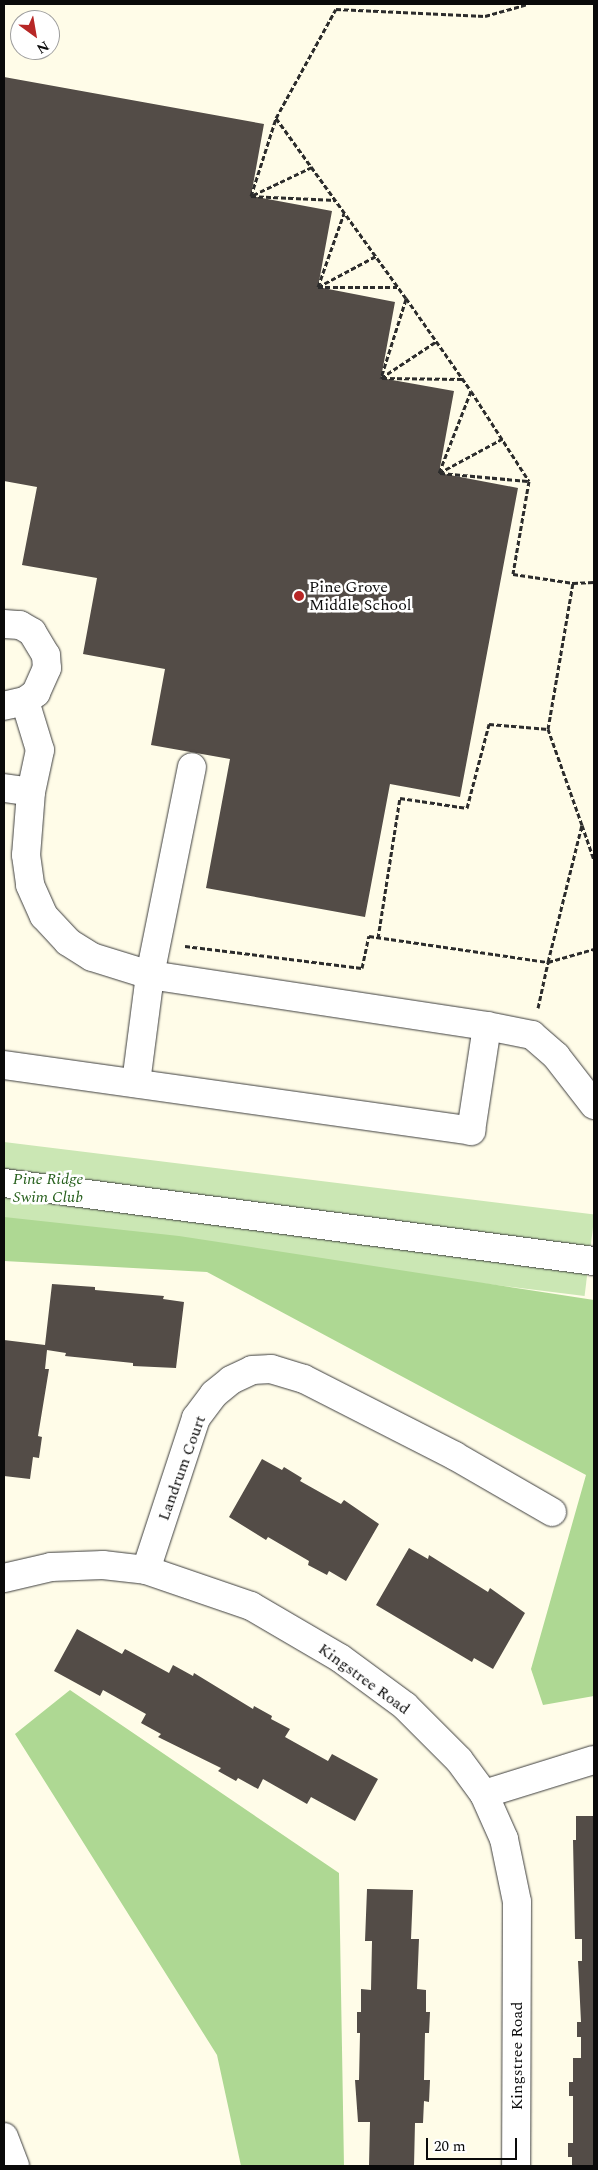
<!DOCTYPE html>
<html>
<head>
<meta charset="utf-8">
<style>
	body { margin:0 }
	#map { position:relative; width:598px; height:2170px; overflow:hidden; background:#fffce8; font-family:Spectral,serif }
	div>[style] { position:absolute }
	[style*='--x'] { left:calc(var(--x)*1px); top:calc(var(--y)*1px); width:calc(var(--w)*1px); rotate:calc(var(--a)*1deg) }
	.green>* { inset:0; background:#cbe7b4; transform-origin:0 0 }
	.forest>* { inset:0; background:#aed893 }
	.building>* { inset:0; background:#534c47 }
	.path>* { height:3px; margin-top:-1.5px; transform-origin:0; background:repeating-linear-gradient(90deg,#2c2c2c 0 5px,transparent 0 7.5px) }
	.roads { filter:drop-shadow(0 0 1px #3d3d3d) drop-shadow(0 0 1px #3d3d3d) }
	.minor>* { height:28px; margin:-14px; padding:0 14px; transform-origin:14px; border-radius:14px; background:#fff }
	.dots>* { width:14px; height:14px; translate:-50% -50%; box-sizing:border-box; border:2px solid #fff; border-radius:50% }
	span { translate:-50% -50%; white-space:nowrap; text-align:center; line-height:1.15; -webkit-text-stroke:5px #fff; paint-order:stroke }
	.poi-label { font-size:16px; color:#0a0a0a }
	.left { translate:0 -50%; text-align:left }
	.park-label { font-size:16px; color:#27601d; font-style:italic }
	.street-label { font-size:16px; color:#0a0a0a }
	.frame { position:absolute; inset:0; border:5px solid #0a0a0a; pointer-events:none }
	.north { position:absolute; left:10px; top:10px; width:50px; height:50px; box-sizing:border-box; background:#fff; border:1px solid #9d9d9d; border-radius:50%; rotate:148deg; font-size:14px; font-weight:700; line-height:20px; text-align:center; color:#0a0a0a }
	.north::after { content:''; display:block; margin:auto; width:18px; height:22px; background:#b72726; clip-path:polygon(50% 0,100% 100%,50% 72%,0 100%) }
	.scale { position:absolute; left:426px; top:2138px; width:91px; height:22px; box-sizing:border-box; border:2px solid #0a0a0a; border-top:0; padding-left:6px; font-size:15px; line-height:18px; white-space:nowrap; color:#0a0a0a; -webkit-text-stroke:4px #fff; paint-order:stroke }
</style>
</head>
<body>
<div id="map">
	<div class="green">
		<i style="left:4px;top:1142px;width:595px;height:82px;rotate:7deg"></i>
	</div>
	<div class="forest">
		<i style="clip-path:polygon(4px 1217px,179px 1236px,594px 1300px,594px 1696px,543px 1705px,531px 1669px,586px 1475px,207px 1272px,4px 1261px)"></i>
		<i style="clip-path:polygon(70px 1690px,339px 1873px,344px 2166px,241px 2166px,217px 2055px,15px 1734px)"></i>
	</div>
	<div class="building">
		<i style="clip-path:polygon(4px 77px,264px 124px,251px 196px,332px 211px,318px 287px,395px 302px,381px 378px,454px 391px,439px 473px,518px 488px,460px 797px,390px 784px,365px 917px,206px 888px,230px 759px,151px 745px,165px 669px,83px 654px,97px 578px,22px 565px,37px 487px,4px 481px)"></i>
		<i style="clip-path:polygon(52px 1284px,95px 1287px,95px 1290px,164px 1296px,163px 1299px,184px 1302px,176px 1368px,133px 1366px,133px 1363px,65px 1356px,66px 1353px,47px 1350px,45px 1369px,49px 1369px,38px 1436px,42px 1437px,39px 1458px,33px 1457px,30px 1479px,4px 1476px,4px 1340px,45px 1345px)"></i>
		<i style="clip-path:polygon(262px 1459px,282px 1470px,284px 1467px,302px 1478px,300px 1481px,341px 1504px,344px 1500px,379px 1524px,346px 1581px,329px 1571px,327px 1575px,308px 1565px,309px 1561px,268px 1537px,266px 1540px,229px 1517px)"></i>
		<i style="clip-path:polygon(409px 1548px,428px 1559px,429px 1555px,488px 1592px,490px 1588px,525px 1613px,493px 1669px,474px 1658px,472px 1662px,376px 1605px)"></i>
		<i style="clip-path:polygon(77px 1629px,122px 1654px,125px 1649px,169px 1673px,173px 1665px,193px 1676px,194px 1673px,253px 1709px,254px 1706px,272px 1716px,271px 1719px,290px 1729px,285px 1737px,328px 1761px,332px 1754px,378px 1779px,355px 1821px,311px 1797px,307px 1804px,263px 1779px,258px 1789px,238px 1778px,236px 1781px,218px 1771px,221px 1768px,158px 1737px,161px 1734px,141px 1723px,146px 1714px,103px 1690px,100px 1696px,54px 1671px)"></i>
		<i style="clip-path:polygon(576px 1816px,594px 1816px,594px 2166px,572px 2166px,572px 2157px,568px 2157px,568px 2143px,573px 2143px,573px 2096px,569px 2096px,569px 2082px,573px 2082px,573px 2058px,581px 2058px,581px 2037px,577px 2037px,577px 2022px,581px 2022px,578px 1961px,582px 1961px,582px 1939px,575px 1939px,573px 1840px,576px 1840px)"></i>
		<i style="clip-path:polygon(367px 1889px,413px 1890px,411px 1939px,419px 1939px,417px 1989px,426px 1990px,426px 2012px,430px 2012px,429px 2033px,425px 2033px,424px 2080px,430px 2080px,429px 2102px,424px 2101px,423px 2123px,415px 2123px,414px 2166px,369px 2166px,370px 2122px,358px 2122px,355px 2080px,359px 2080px,360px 2033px,357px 2033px,357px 2012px,361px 2012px,361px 1989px,371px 1990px,372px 1941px,365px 1941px)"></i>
	</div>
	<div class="path">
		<i style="--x:276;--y:118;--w:124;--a:-61.2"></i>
		<i style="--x:336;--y:9;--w:149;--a:2.7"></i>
		<i style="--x:485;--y:16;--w:45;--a:-15.6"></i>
		<i style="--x:312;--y:167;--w:68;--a:154.6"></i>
		<i style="--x:251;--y:196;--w:82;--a:-72.2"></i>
		<i style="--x:276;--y:118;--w:222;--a:54.2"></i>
		<i style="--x:406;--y:298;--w:113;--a:55"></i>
		<i style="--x:471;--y:391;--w:107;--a:57.2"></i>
		<i style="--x:529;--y:481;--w:94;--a:99.8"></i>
		<i style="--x:513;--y:574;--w:61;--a:8.5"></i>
		<i style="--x:573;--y:583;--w:21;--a:-3"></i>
		<i style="--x:251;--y:196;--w:85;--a:2.7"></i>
		<i style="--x:318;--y:287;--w:79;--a:0"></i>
		<i style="--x:318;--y:287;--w:78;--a:-70.6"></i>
		<i style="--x:318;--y:287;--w:66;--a:-28.1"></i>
		<i style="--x:406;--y:299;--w:83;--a:107.6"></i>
		<i style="--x:381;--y:378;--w:67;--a:-33.5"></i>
		<i style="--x:382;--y:378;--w:81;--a:0.7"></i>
		<i style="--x:471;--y:391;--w:88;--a:111.3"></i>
		<i style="--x:439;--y:473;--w:72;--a:-28.4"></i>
		<i style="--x:440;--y:473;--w:88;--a:5.2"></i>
		<i style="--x:582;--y:825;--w:37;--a:71"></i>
		<i style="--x:378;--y:938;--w:142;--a:-81.1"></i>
		<i style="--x:400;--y:798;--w:68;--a:8.5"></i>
		<i style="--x:467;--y:808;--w:87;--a:-75.3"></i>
		<i style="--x:489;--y:724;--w:59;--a:4.8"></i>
		<i style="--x:185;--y:946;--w:178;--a:7.1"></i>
		<i style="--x:362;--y:968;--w:33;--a:-78"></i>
		<i style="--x:369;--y:936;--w:181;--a:8.3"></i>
		<i style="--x:548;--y:962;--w:141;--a:-76.1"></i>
		<i style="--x:582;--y:825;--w:102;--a:-109.5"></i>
		<i style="--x:548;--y:729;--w:148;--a:-80.3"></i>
		<i style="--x:538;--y:1008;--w:47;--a:-77.7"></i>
		<i style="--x:548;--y:962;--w:48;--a:-15.8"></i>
	</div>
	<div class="roads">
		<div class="minor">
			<i style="--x:4;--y:624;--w:16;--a:4"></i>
			<i style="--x:20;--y:625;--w:14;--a:30"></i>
			<i style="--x:32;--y:632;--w:27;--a:59"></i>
			<i style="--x:46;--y:655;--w:13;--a:86"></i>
			<i style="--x:47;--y:668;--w:27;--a:114"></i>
			<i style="--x:36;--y:693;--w:14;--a:144"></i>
			<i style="--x:25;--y:701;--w:22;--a:167"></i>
			<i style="--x:25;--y:701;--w:51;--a:73"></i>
			<i style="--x:40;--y:750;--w:43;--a:102.1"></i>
			<i style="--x:31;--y:792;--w:63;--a:94.5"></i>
			<i style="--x:26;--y:855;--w:30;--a:82"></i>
			<i style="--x:30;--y:885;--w:34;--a:66"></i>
			<i style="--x:44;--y:916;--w:35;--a:47"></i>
			<i style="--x:68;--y:942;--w:28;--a:32"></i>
			<i style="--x:92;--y:957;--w:61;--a:17.2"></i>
			<i style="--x:150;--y:975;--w:212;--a:-78.6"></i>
			<i style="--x:4;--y:788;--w:27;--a:8"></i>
			<i style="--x:487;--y:1026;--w:46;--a:11.3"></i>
			<i style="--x:532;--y:1035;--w:32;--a:41"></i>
			<i style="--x:556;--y:1056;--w:62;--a:52.2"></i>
			<i style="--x:4;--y:1065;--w:472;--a:8"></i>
			<i style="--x:471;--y:1131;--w:106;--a:-81.3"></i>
			<i style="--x:487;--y:1026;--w:341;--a:-171.4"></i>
			<i style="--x:150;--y:975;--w:109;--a:97.4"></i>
			<i style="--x:4;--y:1183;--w:595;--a:7.53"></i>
			<i style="--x:146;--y:1570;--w:111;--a:18.9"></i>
			<i style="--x:251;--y:1606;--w:103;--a:30.3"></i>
			<i style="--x:340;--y:1658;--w:81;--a:36.4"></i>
			<i style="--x:405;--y:1706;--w:76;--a:45"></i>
			<i style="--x:459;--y:1760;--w:42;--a:53.7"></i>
			<i style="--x:484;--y:1794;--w:49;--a:66"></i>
			<i style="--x:504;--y:1839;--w:64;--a:78.3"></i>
			<i style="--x:517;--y:1902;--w:264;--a:90.2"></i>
			<i style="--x:4;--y:1578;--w:48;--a:-13.2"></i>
			<i style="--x:51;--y:1567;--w:52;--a:-2.2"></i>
			<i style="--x:103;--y:1565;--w:43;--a:6.6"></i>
			<i style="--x:146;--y:1570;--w:160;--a:-71.8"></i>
			<i style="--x:196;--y:1418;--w:30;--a:-53"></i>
			<i style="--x:214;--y:1394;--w:22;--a:-39"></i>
			<i style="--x:231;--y:1380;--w:23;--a:-25"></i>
			<i style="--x:252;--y:1370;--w:19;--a:-3"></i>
			<i style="--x:271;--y:1369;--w:34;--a:17"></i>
			<i style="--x:304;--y:1379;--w:169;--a:27"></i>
			<i style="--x:455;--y:1456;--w:112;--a:30"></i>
			<i style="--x:484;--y:1794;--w:115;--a:-17.2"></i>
			<i style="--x:4;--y:2137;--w:31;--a:69"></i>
		</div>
	</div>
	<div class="dots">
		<i style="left:299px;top:596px;background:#b72726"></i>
	</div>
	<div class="poi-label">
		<span class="left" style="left:309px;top:596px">Pine Grove<br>Middle School</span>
	</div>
	<div class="park-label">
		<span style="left:48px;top:1188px">Pine Ridge<br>Swim Club</span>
	</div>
	<div class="street-label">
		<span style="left:182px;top:1468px;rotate:-70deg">Landrum Court</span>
		<span style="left:364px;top:1679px;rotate:36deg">Kingstree Road</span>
		<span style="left:517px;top:2056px;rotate:-90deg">Kingstree Road</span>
	</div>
	<div class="frame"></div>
	<div class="north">N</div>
	<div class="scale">20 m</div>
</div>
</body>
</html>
